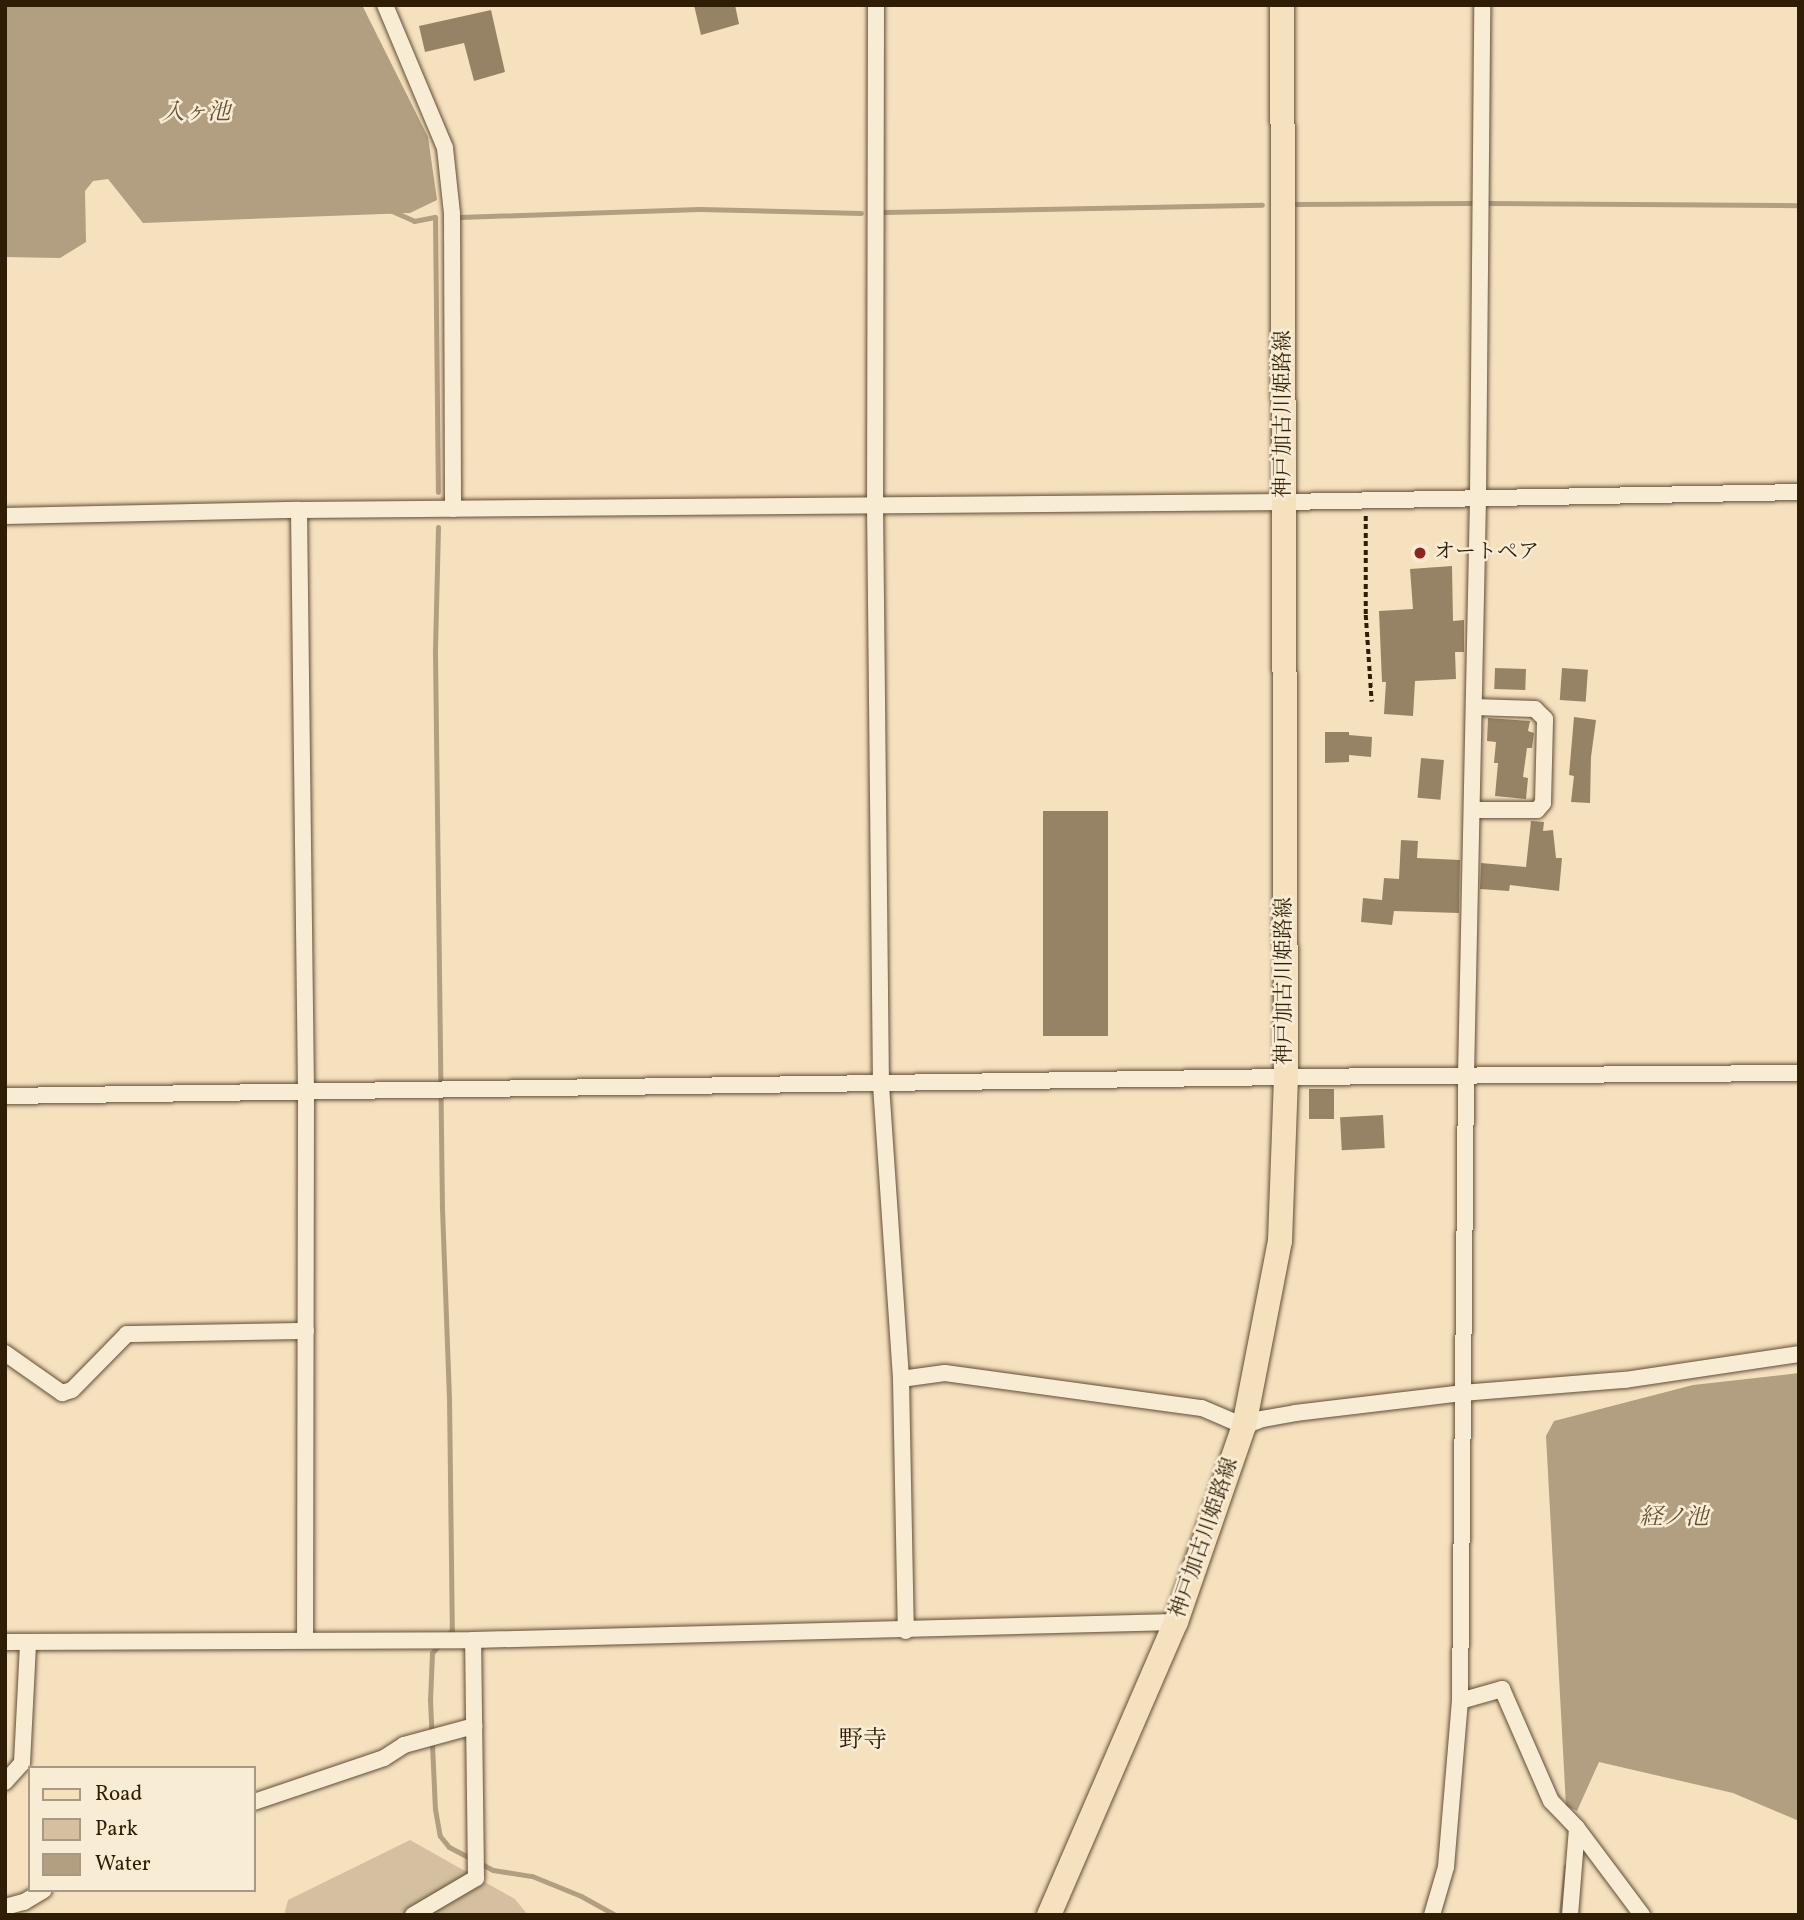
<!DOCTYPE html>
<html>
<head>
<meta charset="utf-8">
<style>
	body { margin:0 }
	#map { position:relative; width:1804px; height:1920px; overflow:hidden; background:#f6e1bf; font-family:Vollkorn,"Noto Serif JP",serif }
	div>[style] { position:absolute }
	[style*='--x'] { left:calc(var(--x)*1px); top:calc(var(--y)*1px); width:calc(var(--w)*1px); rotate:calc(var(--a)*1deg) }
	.green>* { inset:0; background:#d4c0a0 }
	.water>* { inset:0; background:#b29e80 }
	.stream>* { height:5px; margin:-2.5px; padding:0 2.5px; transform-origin:2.5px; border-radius:2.5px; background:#b29e80 }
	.building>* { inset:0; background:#968366; transform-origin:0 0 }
	.path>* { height:3.5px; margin-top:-1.75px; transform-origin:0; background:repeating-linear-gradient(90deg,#2f1d06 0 5px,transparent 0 8.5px) }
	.roads { filter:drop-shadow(0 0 2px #614e34) drop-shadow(0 0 2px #614e34) }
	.minor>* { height:16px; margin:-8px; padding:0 8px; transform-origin:8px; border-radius:8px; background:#f9ecd5 }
	.primary>* { height:24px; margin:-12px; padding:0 12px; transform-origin:12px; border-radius:12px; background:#f6e1bf }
	.dots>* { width:19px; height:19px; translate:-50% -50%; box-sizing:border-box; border:4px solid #f9ecd5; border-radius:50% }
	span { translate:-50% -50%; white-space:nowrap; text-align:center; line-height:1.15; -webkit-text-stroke:5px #f9ecd5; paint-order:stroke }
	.street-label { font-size:21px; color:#2f1d06 }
	.poi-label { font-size:21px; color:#2f1d06 }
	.left { translate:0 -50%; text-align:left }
	.water-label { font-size:23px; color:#635137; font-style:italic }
	.quarter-label { font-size:24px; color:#2f1d06 }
	.frame { position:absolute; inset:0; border:7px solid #2f1d06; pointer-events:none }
	.legend { position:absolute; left:28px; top:1766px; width:228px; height:126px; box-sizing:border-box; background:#f9ecd5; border:2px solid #a89982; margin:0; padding:9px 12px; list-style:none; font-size:21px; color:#2f1d06 }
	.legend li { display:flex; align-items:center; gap:14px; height:35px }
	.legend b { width:35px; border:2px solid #a89982 }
</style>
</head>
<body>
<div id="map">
	<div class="green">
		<i style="clip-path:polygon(410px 1840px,515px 1899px,528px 1915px,284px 1915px,288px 1900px)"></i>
	</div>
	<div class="water">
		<i style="clip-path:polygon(5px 5px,362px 5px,428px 137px,437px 200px,410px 213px,143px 223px,108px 179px,93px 181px,85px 191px,86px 242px,60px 258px,5px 257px)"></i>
		<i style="clip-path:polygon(1799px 1373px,1799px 1821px,1733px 1793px,1599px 1762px,1577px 1811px,1566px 1806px,1546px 1436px,1554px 1421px,1693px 1385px)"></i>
	</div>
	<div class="stream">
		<i style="--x:1487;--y:203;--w:312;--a:0.4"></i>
		<i style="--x:1296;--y:204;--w:176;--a:-0.3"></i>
		<i style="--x:392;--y:211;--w:24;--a:24"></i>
		<i style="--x:414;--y:221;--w:21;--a:-11"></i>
		<i style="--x:435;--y:217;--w:275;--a:89.4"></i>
		<i style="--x:884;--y:212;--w:378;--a:-1.1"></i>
		<i style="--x:459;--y:217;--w:240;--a:-1.9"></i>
		<i style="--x:699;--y:209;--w:162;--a:1.4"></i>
		<i style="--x:438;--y:527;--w:126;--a:91.4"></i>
		<i style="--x:435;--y:653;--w:555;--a:89.28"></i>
		<i style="--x:442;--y:1208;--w:189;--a:87.9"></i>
		<i style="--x:449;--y:1397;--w:233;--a:89.3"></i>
		<i style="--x:452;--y:1630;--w:6;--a:129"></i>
		<i style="--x:441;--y:1643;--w:13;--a:132"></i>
		<i style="--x:432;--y:1653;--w:47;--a:92.4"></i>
		<i style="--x:430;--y:1700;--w:109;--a:87.4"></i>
		<i style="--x:435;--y:1809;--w:27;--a:80"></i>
		<i style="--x:440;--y:1836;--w:14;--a:51"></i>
		<i style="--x:449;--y:1847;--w:50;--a:27.6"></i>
		<i style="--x:493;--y:1870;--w:39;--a:9"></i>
		<i style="--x:532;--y:1876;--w:53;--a:22.2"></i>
		<i style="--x:581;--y:1896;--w:39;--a:29"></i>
		<i style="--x:1561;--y:1915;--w:49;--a:-84.2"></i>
	</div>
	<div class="building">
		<i style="clip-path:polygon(694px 5px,735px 5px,739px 24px,701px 35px)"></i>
		<i style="clip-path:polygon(491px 10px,505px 72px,474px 81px,464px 43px,425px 52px,419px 26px)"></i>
		<i style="clip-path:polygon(1452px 566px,1453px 621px,1464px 620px,1464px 652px,1455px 652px,1456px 679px,1415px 681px,1413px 716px,1384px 714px,1386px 682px,1382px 682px,1379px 611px,1413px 609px,1410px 569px)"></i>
		<i style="left:1495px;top:668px;width:31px;height:21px;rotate:2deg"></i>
		<i style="left:1562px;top:668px;width:26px;height:32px;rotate:4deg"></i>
		<i style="clip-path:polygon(1574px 717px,1596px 720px,1591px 757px,1590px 803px,1571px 802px,1574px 776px,1569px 775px)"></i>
		<i style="clip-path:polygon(1488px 718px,1530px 721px,1528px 731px,1534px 733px,1532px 748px,1527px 748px,1523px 777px,1528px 778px,1526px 799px,1495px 796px,1498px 763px,1494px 763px,1496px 742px,1487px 741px)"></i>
		<i style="clip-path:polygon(1325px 732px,1349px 732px,1349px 735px,1372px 737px,1371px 757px,1349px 755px,1349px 762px,1325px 763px)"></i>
		<i style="left:1421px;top:758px;width:23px;height:40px;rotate:5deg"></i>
		<i style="left:1043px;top:811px;width:65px;height:225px"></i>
		<i style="clip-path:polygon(1531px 821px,1544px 822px,1543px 831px,1553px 830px,1556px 858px,1562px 858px,1559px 891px,1510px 885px,1509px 891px,1480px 889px,1481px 863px,1526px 867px)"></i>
		<i style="clip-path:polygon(1401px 840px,1418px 841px,1417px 858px,1460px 860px,1459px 913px,1394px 911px,1392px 925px,1361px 922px,1363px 898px,1382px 900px,1384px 878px,1399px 879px)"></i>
		<i style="left:1309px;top:1089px;width:25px;height:30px"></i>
		<i style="left:1383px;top:1115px;width:33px;height:43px;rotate:87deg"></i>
	</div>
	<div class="path">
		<i style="--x:1366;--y:516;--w:99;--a:90"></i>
		<i style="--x:1366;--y:615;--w:87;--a:86.1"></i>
	</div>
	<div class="roads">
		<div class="minor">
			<i style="--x:385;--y:5;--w:155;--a:67.2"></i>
			<i style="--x:445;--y:148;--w:66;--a:83.9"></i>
			<i style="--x:452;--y:214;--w:295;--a:89.8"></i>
			<i style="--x:876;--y:5;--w:500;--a:90.11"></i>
			<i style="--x:875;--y:505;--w:580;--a:89.41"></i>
			<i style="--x:881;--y:1085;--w:295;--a:86.1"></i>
			<i style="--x:901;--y:1379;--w:252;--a:88.9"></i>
			<i style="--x:299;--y:510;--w:583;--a:89.31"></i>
			<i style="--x:306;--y:1093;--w:547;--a:90.1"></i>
			<i style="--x:5;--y:516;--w:294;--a:-1.2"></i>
			<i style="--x:299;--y:510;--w:986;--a:-0.46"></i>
			<i style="--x:1285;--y:502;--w:514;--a:-1.11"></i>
			<i style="--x:1472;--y:810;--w:65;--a:0"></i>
			<i style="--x:1537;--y:810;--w:9;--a:-49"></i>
			<i style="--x:1543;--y:803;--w:84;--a:-88.6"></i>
			<i style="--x:1545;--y:719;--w:14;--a:-135"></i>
			<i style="--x:1535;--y:709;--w:61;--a:-178.1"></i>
			<i style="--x:5;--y:1096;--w:1281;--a:-0.85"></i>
			<i style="--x:1286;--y:1077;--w:513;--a:-0.45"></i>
			<i style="--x:5;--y:1353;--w:70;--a:35.1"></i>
			<i style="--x:62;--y:1393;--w:10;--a:-17"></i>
			<i style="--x:72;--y:1390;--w:78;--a:-45.5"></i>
			<i style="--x:127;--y:1334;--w:179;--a:-1"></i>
			<i style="--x:901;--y:1379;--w:44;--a:-7.8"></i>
			<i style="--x:945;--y:1373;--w:259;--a:7.8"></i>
			<i style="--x:1202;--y:1408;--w:46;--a:23.2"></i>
			<i style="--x:1244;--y:1426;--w:19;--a:-21"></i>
			<i style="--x:1262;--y:1419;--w:34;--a:-10"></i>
			<i style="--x:1295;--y:1413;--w:168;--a:-6.8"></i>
			<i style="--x:1462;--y:1393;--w:164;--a:-4.6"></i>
			<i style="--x:1625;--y:1380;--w:176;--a:-8.5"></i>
			<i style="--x:5;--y:1642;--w:468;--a:-0.2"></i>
			<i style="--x:473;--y:1640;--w:703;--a:-1.47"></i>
			<i style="--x:1460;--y:1701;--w:44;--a:-15.9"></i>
			<i style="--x:1502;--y:1689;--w:122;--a:66.4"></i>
			<i style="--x:1551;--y:1801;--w:37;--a:46"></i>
			<i style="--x:1577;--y:1828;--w:109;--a:53.2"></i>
			<i style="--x:5;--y:1782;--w:25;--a:-48"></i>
			<i style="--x:22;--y:1763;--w:120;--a:-87.1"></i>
			<i style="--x:254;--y:1802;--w:137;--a:-18.7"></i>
			<i style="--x:384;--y:1758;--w:24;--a:-33"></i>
			<i style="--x:404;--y:1745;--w:73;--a:-15.2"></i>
			<i style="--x:5;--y:1907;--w:20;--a:-15"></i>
			<i style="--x:24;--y:1902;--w:23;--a:-31"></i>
			<i style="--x:413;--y:1915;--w:73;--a:-30.4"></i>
			<i style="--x:476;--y:1878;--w:238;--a:-90.7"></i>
			<i style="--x:1432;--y:1915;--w:50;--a:-73.7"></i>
			<i style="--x:1446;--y:1867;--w:167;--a:-85.2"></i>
			<i style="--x:1460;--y:1701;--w:625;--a:-89.45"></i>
			<i style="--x:1466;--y:1076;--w:579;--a:-88.81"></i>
			<i style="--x:1478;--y:497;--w:492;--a:-89.5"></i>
			<i style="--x:1570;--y:1915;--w:87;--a:-85.4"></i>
		</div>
		<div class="primary">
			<i style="--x:1049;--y:1915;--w:319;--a:-66.6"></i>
			<i style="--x:1176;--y:1622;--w:207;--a:-70.9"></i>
			<i style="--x:1244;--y:1426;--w:188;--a:-79"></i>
			<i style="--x:1280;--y:1241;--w:164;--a:-87.9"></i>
			<i style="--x:1286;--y:1077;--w:1072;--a:-90.21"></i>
		</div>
	</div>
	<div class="dots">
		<i style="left:1420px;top:553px;background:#8f2418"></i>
	</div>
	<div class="street-label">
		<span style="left:1284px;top:414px;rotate:-90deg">神戸加古川姫路線</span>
		<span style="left:1285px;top:981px;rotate:-90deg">神戸加古川姫路線</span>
		<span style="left:1205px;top:1538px;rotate:-71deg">神戸加古川姫路線</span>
	</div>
	<div class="poi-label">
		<span class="left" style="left:1434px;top:553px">オートペア</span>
	</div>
	<div class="water-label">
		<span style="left:196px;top:113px">入ヶ池</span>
		<span style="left:1674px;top:1518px">経ノ池</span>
	</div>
	<div class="quarter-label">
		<span style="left:863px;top:1742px">野寺</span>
	</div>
	<div class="frame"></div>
	<ul class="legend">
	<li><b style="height:9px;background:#f6e1bf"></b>Road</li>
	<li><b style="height:19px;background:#d4c0a0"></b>Park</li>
	<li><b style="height:19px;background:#b29e80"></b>Water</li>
	</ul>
</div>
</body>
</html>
